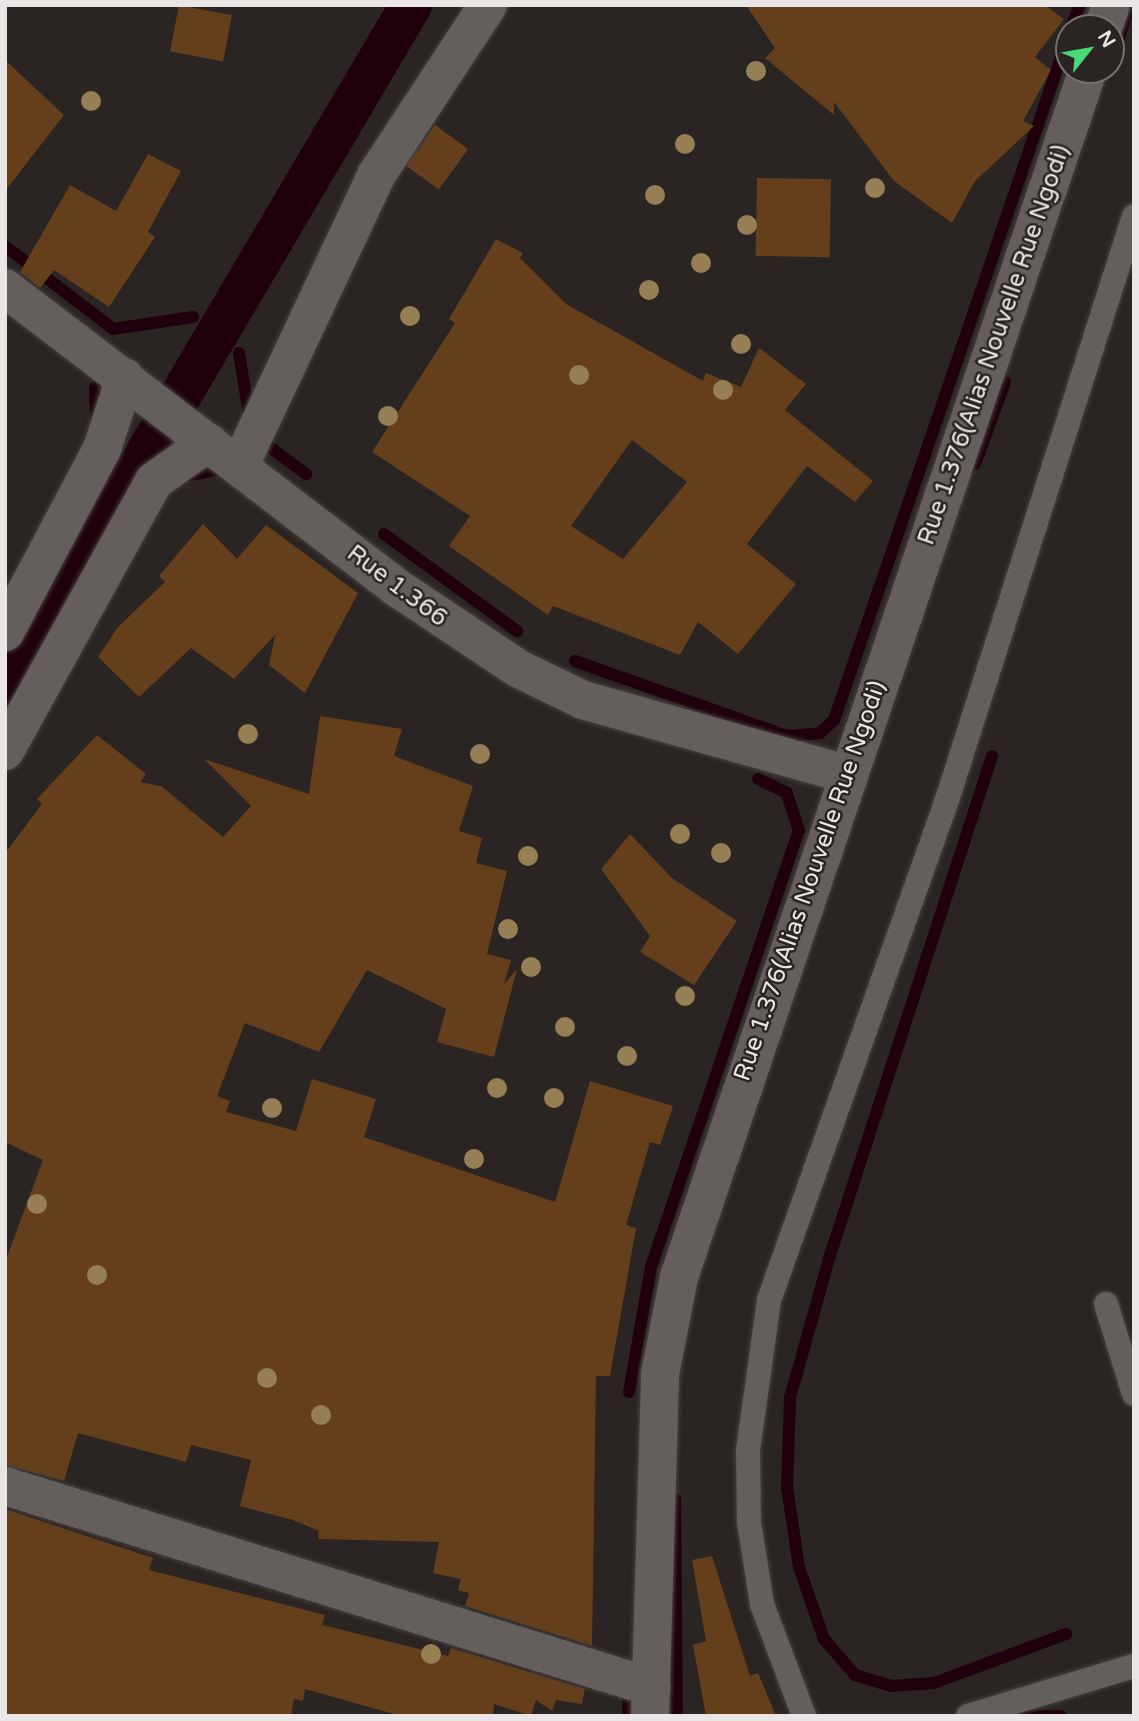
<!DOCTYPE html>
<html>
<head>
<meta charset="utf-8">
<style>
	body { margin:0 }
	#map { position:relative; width:1139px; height:1721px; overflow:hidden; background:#2a2422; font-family:"Varela Round",sans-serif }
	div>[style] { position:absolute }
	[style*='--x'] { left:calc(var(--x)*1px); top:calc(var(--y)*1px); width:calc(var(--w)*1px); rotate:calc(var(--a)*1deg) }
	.stream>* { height:12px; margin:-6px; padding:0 6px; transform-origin:6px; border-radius:6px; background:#1f000c }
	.canal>* { height:42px; margin:-21px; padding:0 21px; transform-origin:21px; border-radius:21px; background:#1f000c }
	.building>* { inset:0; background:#653f1b; transform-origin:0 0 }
	.roads { filter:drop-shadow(0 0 2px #464140) drop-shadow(0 0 2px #464140) }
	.lane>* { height:24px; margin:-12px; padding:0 12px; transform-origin:12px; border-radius:12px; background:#645e5c }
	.street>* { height:38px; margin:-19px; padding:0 19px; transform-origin:19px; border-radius:19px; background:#645e5c }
	.trees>* { width:20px; height:20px; margin:-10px; border-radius:50%; background:#967f55 }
	span { translate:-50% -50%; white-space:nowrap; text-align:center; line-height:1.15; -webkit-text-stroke:5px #2a2422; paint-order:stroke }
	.street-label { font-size:24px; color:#e9e6e5 }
	.frame { position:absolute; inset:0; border:7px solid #e9e6e5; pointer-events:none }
	.north { position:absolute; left:1055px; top:14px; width:70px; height:70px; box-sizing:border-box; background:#2a2422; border:2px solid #767270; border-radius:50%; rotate:59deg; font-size:19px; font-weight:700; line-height:28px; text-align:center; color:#e9e6e5 }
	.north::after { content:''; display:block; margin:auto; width:24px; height:32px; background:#4ad778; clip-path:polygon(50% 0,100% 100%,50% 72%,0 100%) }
</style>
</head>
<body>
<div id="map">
	<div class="stream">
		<i style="--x:1071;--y:28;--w:25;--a:-69"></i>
		<i style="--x:1111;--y:60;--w:58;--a:-70.9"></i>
		<i style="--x:5;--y:246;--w:136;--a:37.5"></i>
		<i style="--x:113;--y:329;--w:81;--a:-8.5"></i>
		<i style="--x:239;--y:353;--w:69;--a:80.8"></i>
		<i style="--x:95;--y:387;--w:35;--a:88"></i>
		<i style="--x:259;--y:439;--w:59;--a:36.7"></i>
		<i style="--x:975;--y:464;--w:87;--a:-69.9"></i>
		<i style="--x:182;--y:477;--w:40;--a:-12"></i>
		<i style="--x:221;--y:469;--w:9;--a:36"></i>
		<i style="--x:384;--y:534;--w:165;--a:36.1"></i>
		<i style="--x:575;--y:661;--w:225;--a:19.5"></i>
		<i style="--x:787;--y:736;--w:33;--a:-5"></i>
		<i style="--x:820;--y:733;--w:19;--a:-43"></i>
		<i style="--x:834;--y:720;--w:725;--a:-71.09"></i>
		<i style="--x:992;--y:756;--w:529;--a:107.96"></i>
		<i style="--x:829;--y:1259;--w:144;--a:105.7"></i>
		<i style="--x:790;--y:1398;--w:89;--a:91.9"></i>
		<i style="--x:787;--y:1487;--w:81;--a:81.5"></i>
		<i style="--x:799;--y:1567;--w:76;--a:70.9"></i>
		<i style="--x:824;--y:1639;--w:48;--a:49.3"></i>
		<i style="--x:855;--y:1675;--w:37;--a:17"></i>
		<i style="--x:890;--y:1686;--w:44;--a:-3.9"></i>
		<i style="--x:934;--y:1683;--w:141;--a:-20.4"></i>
		<i style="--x:629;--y:1392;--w:127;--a:-80"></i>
		<i style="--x:651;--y:1267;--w:460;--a:-71.3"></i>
		<i style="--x:799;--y:831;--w:40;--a:-108"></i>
		<i style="--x:787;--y:793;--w:32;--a:-154"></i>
		<i style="--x:675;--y:1499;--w:217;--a:89.5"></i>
		<i style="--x:628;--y:1716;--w:31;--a:-88"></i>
		<i style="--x:1025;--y:1716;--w:36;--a:0"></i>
	</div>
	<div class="canal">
		<i style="--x:5;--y:693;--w:799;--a:-59.45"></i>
	</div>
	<div class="building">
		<i style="left:179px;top:5px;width:54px;height:47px;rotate:11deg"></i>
		<i style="clip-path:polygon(746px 5px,1044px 5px,1064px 19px,1035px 57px,1051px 70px,1023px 121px,1034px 126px,975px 181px,952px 223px,894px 181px,834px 102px,834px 115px,765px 58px,775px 48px)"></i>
		<i style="clip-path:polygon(5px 60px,64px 115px,5px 191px)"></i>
		<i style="left:435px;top:125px;width:41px;height:50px;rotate:36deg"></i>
		<i style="clip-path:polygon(148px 154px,181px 171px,148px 232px,155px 237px,109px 307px,54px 270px,40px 288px,20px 272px,70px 185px,116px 211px)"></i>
		<i style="left:757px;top:178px;width:74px;height:78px;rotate:1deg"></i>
		<i style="clip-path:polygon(evenodd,496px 239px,523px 253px,520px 258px,566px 304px,703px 381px,706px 373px,741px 387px,759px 348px,806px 384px,785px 410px,873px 481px,855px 502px,807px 466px,747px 544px,796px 584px,738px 654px,698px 622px,680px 655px,553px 606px,548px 615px,449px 546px,470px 516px,372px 452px,455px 323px,449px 319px,496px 239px,632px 440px,687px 482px,623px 559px,571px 526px,632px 440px)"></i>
		<i style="clip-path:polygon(203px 524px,237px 559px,266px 525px,358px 593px,305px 693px,269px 665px,275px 635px,234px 679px,191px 648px,139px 697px,98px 657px,118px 627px,165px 582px,159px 576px)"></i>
		<i style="clip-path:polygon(320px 716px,402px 729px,394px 756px,473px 786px,459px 831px,482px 838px,476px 863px,507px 871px,487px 954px,511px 960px,504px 984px,517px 969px,494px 1057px,437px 1042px,446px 1009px,367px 970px,319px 1052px,245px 1023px,217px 1096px,230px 1101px,226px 1112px,296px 1131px,312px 1079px,376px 1099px,364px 1137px,555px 1202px,590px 1081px,673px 1106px,660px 1145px,650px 1142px,626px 1225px,636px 1228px,610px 1376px,596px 1376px,592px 1646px,465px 1606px,469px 1593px,458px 1590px,461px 1579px,433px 1573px,439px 1542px,318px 1539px,319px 1531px,293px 1520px,240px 1506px,251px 1460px,191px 1445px,186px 1462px,78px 1433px,64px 1481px,5px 1465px,5px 1262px,43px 1160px,5px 1142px,5px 853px,42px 804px,37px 799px,97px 735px,146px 774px,140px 782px,161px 786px,223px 837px,251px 806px,204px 759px,309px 794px)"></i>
		<i style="clip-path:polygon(630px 834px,672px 878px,737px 921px,694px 985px,640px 952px,650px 936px,601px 869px)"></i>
		<i style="clip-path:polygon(5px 1509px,153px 1558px,149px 1570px,325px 1615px,322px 1625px,448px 1656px,451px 1648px,585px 1689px,582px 1704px,556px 1700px,552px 1711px,536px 1700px,531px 1716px,494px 1704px,493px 1716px,401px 1716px,305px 1689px,303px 1701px,294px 1699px,291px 1716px,5px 1716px)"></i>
		<i style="clip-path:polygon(712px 1556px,750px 1676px,758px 1673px,776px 1716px,706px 1716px,693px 1645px,706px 1641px,692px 1560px)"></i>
	</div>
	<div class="roads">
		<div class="lane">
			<i style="--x:1106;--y:1304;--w:94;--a:72.7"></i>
			<i style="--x:804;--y:1716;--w:120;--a:-110.6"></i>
			<i style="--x:762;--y:1604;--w:83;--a:-99"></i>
			<i style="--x:749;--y:1522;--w:72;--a:-90.8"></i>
			<i style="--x:748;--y:1450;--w:151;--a:-82"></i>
			<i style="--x:769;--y:1300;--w:531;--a:-70.4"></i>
			<i style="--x:947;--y:800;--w:613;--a:-72.24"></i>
			<i style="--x:968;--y:1716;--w:173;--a:-16.8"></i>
		</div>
		<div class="street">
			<i style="--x:1103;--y:28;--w:24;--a:-71"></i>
			<i style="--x:5;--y:288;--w:499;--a:37.4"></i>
			<i style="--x:402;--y:591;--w:141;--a:33.7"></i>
			<i style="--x:519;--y:669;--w:71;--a:25.8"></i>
			<i style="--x:583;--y:700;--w:273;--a:15.7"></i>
			<i style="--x:240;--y:465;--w:322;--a:-64.8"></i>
			<i style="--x:377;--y:174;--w:202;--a:-56.7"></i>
			<i style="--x:5;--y:632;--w:207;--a:-62.1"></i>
			<i style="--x:102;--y:449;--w:75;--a:-72.1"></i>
			<i style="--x:5;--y:751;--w:308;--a:-61.1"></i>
			<i style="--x:154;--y:481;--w:67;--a:-35.3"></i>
			<i style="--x:5;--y:1486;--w:677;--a:17.28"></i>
			<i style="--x:650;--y:1716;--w:342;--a:-88.3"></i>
			<i style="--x:660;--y:1374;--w:99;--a:-78.9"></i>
			<i style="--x:679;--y:1277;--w:1274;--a:-71.28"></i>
		</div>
	</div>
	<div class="trees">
		<i style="left:756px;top:71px"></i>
		<i style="left:91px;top:101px"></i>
		<i style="left:685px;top:144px"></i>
		<i style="left:875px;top:188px"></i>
		<i style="left:655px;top:195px"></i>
		<i style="left:747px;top:225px"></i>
		<i style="left:701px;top:263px"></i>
		<i style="left:649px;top:290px"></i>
		<i style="left:410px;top:316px"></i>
		<i style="left:741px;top:344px"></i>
		<i style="left:579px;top:375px"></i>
		<i style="left:723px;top:390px"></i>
		<i style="left:388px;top:416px"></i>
		<i style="left:248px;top:734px"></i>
		<i style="left:480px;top:754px"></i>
		<i style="left:680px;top:834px"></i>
		<i style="left:721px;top:853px"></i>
		<i style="left:528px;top:856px"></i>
		<i style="left:508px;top:929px"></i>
		<i style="left:531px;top:967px"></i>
		<i style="left:685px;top:996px"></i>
		<i style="left:565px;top:1027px"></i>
		<i style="left:627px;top:1056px"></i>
		<i style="left:497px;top:1088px"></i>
		<i style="left:554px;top:1098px"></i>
		<i style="left:272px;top:1108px"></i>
		<i style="left:474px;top:1159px"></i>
		<i style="left:37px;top:1204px"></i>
		<i style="left:97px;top:1275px"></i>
		<i style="left:267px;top:1378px"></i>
		<i style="left:321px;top:1415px"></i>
		<i style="left:431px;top:1654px"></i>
	</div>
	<div class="street-label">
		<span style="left:994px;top:345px;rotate:-71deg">Rue 1.376(Alias Nouvelle Rue Ngodi)</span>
		<span style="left:397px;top:586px;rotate:37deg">Rue 1.366</span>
		<span style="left:810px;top:881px;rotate:-71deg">Rue 1.376(Alias Nouvelle Rue Ngodi)</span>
	</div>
	<div class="frame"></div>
	<div class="north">N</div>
</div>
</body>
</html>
